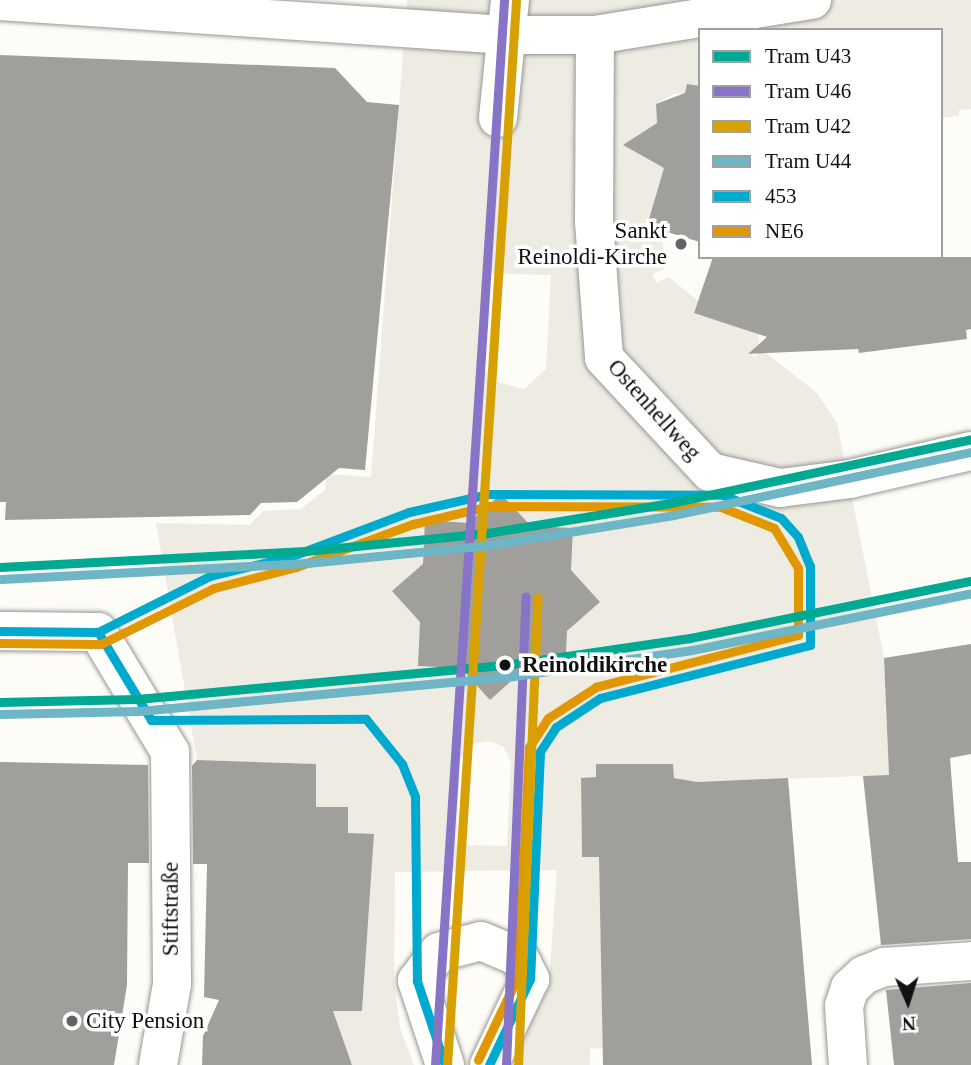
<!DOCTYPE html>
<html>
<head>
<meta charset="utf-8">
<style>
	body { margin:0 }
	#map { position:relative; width:971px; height:1065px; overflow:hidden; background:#fdfcf7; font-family:Georgia,serif }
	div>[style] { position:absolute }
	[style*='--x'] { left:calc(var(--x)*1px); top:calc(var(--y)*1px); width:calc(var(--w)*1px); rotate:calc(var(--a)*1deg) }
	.plaza>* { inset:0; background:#edebe2 }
	.building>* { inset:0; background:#a19f9c }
	.roads { filter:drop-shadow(0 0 2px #979795) drop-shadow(0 0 2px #979795) }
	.street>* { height:38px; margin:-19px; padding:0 19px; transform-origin:19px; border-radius:19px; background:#fffffe }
	.bus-1>* { height:9px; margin:-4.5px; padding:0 4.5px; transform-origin:4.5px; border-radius:4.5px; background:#00a9ce }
	.bus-2>* { height:9px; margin:-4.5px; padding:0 4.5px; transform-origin:4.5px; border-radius:4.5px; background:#e09702 }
	.tram-1>* { height:9px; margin:-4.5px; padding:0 4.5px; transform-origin:4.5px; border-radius:4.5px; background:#00a991 }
	.tram-2>* { height:9px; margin:-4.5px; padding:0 4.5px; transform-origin:4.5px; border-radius:4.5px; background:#8874c7 }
	.tram-3>* { height:9px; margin:-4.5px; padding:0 4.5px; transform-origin:4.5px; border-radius:4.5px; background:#d8a103 }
	.tram-4>* { height:9px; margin:-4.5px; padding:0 4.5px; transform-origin:4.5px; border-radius:4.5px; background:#6eb5c6 }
	.dots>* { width:19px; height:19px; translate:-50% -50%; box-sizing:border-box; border:4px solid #fff; border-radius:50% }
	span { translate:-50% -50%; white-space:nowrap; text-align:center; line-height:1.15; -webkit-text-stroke:7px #fff; paint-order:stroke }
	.poi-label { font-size:23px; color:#111 }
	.right { translate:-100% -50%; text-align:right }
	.left { translate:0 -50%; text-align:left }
	.street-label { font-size:23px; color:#111 }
	.stop-label { font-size:23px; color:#111; font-weight:700 }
	.legend { position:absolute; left:698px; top:28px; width:245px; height:231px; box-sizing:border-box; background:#fff; border:2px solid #a0a0a0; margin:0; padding:9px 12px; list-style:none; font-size:21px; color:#111 }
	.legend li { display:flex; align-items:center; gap:14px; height:35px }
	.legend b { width:35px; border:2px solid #a0a0a0 }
	.north { position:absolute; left:873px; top:967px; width:70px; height:70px; -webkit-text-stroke:5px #fff; paint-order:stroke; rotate:177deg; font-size:19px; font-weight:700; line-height:28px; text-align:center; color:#111 }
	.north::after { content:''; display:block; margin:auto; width:24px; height:32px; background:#111; clip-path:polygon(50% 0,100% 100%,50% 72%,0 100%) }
</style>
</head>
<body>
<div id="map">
	<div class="plaza">
		<i style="clip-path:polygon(evenodd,407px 0,971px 0,971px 109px,959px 110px,959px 116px,941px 118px,941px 30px,700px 30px,700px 93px,673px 94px,656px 104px,657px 124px,640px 134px,640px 155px,658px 165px,675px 155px,662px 230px,664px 269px,652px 275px,657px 283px,669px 277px,698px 301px,694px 313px,703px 316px,757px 313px,759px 344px,750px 354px,755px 357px,762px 350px,816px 392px,837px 423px,884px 658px,889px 775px,697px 782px,674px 778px,673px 764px,597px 764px,596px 777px,581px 778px,582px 856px,599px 857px,603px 1048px,590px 1049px,590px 1065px,513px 1065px,549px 982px,557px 870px,395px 872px,394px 978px,400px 1028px,414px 1065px,352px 1065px,338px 1034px,315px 1011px,362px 1011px,374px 835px,348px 833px,348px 807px,316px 807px,316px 764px,197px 760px,156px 523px,250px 525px,263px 511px,301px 509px,325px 490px,327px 474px,371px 477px,407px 0,488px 273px,551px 275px,546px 369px,524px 389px,493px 381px,484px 367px,488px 273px,407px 0,489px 741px,504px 747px,511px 763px,507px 846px,456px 845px,460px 760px,472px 744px,489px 741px)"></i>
	</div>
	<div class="building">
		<i style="clip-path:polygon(0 55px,335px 68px,367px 102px,399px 105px,365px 470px,339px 468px,297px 502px,261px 503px,250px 515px,5px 520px,6px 502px,0 502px)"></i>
		<i style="clip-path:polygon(687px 84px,700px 86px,700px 242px,647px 226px,664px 168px,623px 145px,657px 123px,656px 104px,685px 93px)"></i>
		<i style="clip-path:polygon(713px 257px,971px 257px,971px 329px,966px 330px,967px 339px,859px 353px,858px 349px,748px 354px,767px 337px,694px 313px)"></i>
		<i style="clip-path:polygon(501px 494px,531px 526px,573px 528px,571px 570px,600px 602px,567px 631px,565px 673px,522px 671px,490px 700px,461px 668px,418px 666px,420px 622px,392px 591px,423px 564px,425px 520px,468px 523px)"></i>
		<i style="clip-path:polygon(971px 644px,971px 754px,950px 758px,958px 862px,971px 862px,971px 939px,881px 945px,863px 776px,889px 775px,884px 658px)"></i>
		<i style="clip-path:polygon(197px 760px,316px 764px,316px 807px,348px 807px,348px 833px,374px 834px,362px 1011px,333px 1011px,352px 1065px,202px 1065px,203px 1036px,219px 1000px,204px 997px,207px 864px,193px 864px,192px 766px)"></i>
		<i style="clip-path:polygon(0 762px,148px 765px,149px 863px,128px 863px,127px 985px,114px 1065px,0 1065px)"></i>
		<i style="clip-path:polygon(596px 764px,673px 764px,674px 778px,697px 782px,788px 778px,812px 1065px,603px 1065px,599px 857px,582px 857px,581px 778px,596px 777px)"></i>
		<i style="clip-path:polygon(971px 983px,971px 1065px,894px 1065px,886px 990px)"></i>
	</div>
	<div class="roads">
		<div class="street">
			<i style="--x:0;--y:1;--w:506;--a:3.85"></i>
			<i style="--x:505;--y:35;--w:90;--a:0"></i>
			<i style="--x:595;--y:35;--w:220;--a:-9.2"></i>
			<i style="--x:595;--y:35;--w:186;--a:90.3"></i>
			<i style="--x:594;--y:221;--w:137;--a:85.8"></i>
			<i style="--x:604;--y:358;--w:156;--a:47.1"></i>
			<i style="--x:710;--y:472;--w:72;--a:12.9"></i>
			<i style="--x:780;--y:488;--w:71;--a:-7.3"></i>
			<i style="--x:850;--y:479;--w:124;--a:-13"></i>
			<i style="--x:498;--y:118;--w:119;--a:-84.2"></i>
			<i style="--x:0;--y:631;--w:98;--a:0.6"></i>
			<i style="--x:98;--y:632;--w:140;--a:59"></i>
			<i style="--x:170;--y:752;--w:232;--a:89.5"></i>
			<i style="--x:172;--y:984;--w:82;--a:99.8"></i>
			<i style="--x:445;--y:1065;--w:89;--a:-108.4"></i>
			<i style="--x:417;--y:981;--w:36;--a:-53"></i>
			<i style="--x:439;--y:952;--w:43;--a:-14.7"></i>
			<i style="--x:481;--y:941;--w:41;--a:22.8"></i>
			<i style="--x:519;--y:957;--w:25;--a:63"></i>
			<i style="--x:530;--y:979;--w:95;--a:115.5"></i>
			<i style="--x:848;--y:1065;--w:59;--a:-93.9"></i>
			<i style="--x:844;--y:1006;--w:19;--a:-72"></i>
			<i style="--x:850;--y:988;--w:19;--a:-43"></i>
			<i style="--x:864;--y:975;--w:22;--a:-22"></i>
			<i style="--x:884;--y:967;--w:87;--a:-3.9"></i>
		</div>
	</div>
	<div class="bus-1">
		<i style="--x:0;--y:631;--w:98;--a:0.6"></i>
		<i style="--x:98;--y:632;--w:125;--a:-26.6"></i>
		<i style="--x:210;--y:576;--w:84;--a:-13.7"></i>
		<i style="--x:292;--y:556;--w:125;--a:-20.6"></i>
		<i style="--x:409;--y:512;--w:81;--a:-12.8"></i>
		<i style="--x:488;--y:494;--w:235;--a:0.2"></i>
		<i style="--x:723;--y:495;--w:62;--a:21.6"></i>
		<i style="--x:781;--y:518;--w:25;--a:48"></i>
		<i style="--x:798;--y:537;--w:31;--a:68"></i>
		<i style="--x:810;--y:566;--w:79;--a:90"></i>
		<i style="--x:810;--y:645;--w:217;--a:165.8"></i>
		<i style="--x:600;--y:698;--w:53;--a:146.6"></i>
		<i style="--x:556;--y:727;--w:30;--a:123"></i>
		<i style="--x:540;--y:752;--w:227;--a:92.5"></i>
		<i style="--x:530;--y:979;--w:95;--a:115.5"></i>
		<i style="--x:98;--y:632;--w:103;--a:58.9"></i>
		<i style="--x:151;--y:720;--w:215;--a:-0.3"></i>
		<i style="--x:366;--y:719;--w:58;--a:51.3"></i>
		<i style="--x:402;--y:764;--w:35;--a:68"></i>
		<i style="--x:415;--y:797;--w:184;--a:89.4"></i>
		<i style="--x:417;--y:981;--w:89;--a:71.6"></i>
	</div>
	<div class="bus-2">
		<i style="--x:0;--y:643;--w:101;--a:0.6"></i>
		<i style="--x:101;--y:644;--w:126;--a:-26.4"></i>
		<i style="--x:214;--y:588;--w:85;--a:-14.4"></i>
		<i style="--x:296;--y:567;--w:125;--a:-20.2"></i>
		<i style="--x:413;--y:524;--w:78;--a:-13.3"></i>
		<i style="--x:489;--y:506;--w:232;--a:0.2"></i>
		<i style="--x:721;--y:507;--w:57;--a:21.6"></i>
		<i style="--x:774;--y:528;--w:47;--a:59"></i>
		<i style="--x:798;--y:568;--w:67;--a:90"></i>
		<i style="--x:798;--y:635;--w:209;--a:165.6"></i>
		<i style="--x:596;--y:687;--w:57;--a:147.1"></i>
		<i style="--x:548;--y:718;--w:35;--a:123"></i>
		<i style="--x:529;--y:747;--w:229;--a:92.8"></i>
		<i style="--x:518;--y:976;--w:93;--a:115.5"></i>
	</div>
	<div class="tram-1">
		<i style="--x:0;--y:567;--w:306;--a:-3"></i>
		<i style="--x:306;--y:551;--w:182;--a:-5.7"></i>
		<i style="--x:487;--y:533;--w:186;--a:-9.3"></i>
		<i style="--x:671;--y:503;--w:307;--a:-12"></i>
		<i style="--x:0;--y:702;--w:137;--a:-1.3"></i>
		<i style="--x:137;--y:699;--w:370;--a:-5.3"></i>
		<i style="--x:505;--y:665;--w:187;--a:-8.3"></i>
		<i style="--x:690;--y:638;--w:287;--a:-11.5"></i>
	</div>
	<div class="tram-2">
		<i style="--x:435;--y:1065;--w:1067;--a:-86.29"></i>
		<i style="--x:506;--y:1065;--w:469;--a:-87.6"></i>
	</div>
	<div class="tram-3">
		<i style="--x:447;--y:1065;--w:1066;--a:-86.29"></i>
		<i style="--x:518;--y:1065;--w:468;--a:-87.6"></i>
	</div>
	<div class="tram-4">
		<i style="--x:1;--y:579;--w:306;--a:-3"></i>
		<i style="--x:307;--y:563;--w:183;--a:-5.6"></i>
		<i style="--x:489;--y:545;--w:187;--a:-9.2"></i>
		<i style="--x:674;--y:515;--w:304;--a:-12"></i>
		<i style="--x:0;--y:714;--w:138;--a:-1.2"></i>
		<i style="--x:138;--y:711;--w:371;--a:-5.3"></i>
		<i style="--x:507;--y:677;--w:187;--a:-8.3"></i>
		<i style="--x:692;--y:650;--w:285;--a:-11.5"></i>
	</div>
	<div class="dots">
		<i style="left:681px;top:244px;background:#646362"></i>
		<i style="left:505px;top:665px;background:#111"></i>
		<i style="left:72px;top:1021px;background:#646362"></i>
	</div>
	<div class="poi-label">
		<span class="right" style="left:667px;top:244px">Sankt<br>Reinoldi-Kirche</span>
		<span class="left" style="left:86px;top:1021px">City Pension</span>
	</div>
	<div class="street-label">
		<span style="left:654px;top:410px;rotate:48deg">Ostenhellweg</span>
		<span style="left:171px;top:909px;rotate:-90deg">Stiftstraße</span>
	</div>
	<div class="stop-label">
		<span class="left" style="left:522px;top:665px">Reinoldikirche</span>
	</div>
	<ul class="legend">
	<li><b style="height:9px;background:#00a991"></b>Tram U43</li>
	<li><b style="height:9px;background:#8874c7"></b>Tram U46</li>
	<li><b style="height:9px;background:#d8a103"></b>Tram U42</li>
	<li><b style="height:9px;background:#6eb5c6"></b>Tram U44</li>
	<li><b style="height:9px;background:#00a9ce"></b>453</li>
	<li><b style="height:9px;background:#e09702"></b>NE6</li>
	</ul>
	<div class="north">N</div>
</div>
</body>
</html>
